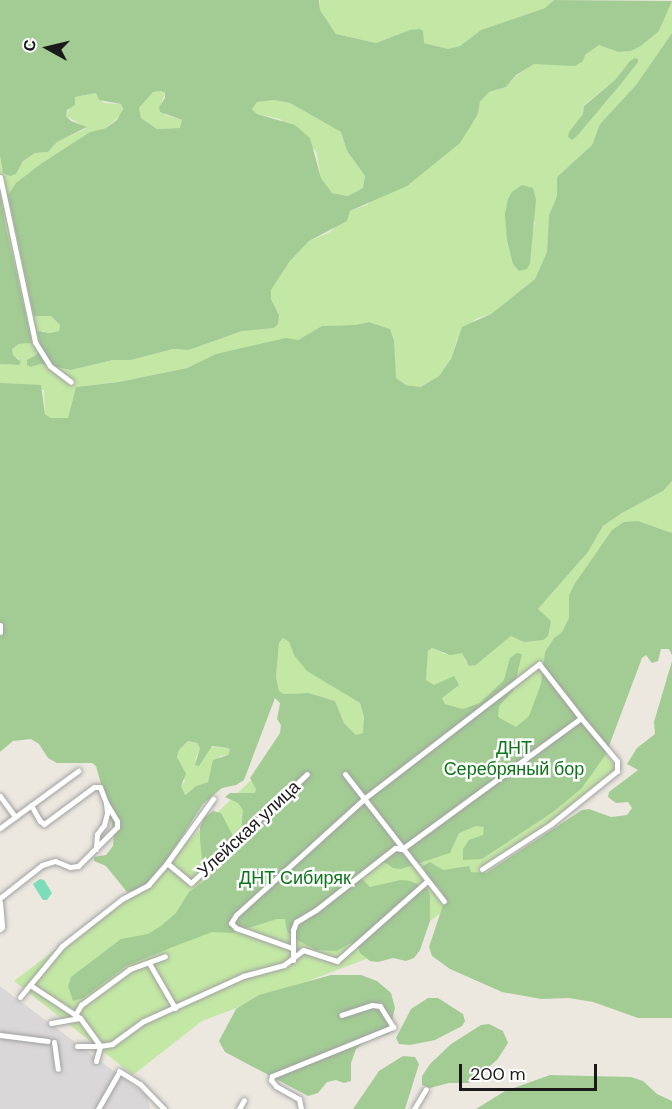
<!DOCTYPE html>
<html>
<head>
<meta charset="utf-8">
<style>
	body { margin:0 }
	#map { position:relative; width:672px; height:1109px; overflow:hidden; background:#ece8e0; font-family:"DM Sans",sans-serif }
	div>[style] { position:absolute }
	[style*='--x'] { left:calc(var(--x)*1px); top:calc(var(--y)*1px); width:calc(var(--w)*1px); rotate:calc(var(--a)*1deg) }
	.residential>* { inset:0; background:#d9d7d7 }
	.grass>* { inset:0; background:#c3e7a4 }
	.forest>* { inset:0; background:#a3cc94 }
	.pitch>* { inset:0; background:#7ddcba }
	.roads { filter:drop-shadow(0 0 2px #a1a1a1) drop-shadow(0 0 2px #a1a1a1) }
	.street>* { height:5px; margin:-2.5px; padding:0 2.5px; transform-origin:2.5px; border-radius:2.5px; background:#fff }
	span { translate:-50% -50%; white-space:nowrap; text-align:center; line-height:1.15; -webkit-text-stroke:5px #fff; paint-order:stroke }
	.park-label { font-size:18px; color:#0c7518 }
	.street-label { font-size:18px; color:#1a1a1a }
	.north { position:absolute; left:18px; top:18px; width:60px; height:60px; -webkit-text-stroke:4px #fff; paint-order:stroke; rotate:278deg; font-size:16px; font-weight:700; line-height:24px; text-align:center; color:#1a1a1a }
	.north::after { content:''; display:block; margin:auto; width:21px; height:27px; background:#1a1a1a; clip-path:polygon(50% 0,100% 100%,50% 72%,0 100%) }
	.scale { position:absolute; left:459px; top:1064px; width:138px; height:27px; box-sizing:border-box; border:3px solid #1a1a1a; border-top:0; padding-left:8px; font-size:18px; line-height:21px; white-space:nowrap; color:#1a1a1a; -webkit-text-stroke:4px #fff; paint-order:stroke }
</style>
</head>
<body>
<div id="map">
	<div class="residential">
		<i style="clip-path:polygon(0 986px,147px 1096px,150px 1109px,0 1109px)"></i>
	</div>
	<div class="grass">
		<i style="clip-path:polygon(320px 0,554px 0,545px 8px,481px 30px,460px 46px,448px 49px,424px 43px,410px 30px,376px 43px,336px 34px,320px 10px)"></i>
		<i style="clip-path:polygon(evenodd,672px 1px,672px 33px,636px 85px,600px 124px,592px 145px,557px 177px,557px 196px,549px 215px,547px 252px,535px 279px,491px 314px,476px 319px,457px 339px,451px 359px,439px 376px,419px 387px,406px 385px,396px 378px,390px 329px,369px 322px,355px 325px,322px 326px,298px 340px,217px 354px,187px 368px,119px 382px,76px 387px,68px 418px,51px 418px,45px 414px,44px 390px,0 383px,0 364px,19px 365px,19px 358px,13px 356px,12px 349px,19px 344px,31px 343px,5px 224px,0 191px,0 156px,3px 173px,16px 174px,23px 161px,35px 153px,48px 152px,57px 142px,87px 128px,66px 116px,75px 97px,96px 93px,104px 103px,121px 104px,123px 113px,106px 128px,90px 132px,42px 163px,11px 190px,39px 315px,51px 316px,60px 325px,59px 331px,50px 333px,42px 331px,37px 354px,31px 357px,31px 367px,41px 364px,71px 370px,113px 360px,131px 360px,173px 349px,189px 350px,242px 331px,274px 328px,278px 324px,279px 315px,271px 299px,271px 290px,290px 261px,309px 241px,330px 232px,350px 211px,367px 205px,478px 115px,480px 102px,489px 92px,506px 87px,516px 76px,534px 63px,585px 55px,599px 45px,618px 52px,631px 51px,641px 46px,659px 31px,672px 1px,630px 61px,577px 136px,569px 132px,583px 114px,584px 105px,615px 80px,630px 61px,672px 1px,522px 185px,535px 223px,529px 246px,530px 263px,522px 185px)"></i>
		<i style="clip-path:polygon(161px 91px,165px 93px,161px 104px,165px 115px,182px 120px,180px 128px,157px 129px,141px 118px,139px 108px,153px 92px)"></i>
		<i style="clip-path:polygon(274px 100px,290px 103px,341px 132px,347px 151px,365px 176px,363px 188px,348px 196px,332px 193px,321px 178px,316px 151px,280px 119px,257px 114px,252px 109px,257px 102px)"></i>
		<i style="clip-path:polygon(672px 481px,672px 533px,638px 521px,612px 530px,575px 583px,569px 596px,570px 618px,562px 632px,554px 638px,545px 652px,543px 668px,619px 772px,445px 903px,448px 908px,390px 950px,202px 1021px,133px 1075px,14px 981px,153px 875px,306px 727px,355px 789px,460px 708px,445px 704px,434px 685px,426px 680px,428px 651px,432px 648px,445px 654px,462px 652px,466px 662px,476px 665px,511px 636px,520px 638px,544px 616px,538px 609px,588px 552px,603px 526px,622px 513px,663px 491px)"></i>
		<i style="clip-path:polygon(283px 638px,289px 642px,294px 655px,334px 687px,360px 703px,364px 717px,364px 733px,356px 735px,344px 723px,335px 701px,309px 693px,284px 694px,279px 691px,276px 677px,279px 643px)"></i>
		<i style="clip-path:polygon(188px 741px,197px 743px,200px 748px,195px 761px,212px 747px,228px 748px,230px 751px,228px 755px,220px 756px,211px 770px,208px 782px,196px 786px,184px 795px,181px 786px,185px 781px,177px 757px,179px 750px)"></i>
	</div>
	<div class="forest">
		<i style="clip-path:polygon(evenodd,0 0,319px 0,320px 10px,336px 34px,376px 43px,410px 30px,420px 29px,423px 31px,424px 43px,448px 49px,460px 46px,481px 30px,545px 8px,554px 0,672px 1px,659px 31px,641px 46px,631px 51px,618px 52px,599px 45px,585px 55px,583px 61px,575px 66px,534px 64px,516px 75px,506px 87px,489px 92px,480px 102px,478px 114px,460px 143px,407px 186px,350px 211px,347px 221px,309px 241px,290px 261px,271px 290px,271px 299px,279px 315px,278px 324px,274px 328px,242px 331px,189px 350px,173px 349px,131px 360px,113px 360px,71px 370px,41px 364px,31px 367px,27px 365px,27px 360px,37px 354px,40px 343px,37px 331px,50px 333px,59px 331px,60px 325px,51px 316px,34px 316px,8px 195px,16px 183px,42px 163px,90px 132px,106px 128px,117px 120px,123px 109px,121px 104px,99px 100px,96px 93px,75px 97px,75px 105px,67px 110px,66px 116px,71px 121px,87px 127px,57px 142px,48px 152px,35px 153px,23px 161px,16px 174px,10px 176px,3px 173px,0 156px,0 0,161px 91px,165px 93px,165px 98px,159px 107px,160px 112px,182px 120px,180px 128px,157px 129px,141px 118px,139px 108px,153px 92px,161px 91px,0 0,274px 100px,290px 103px,341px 132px,347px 151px,365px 176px,363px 188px,348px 196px,332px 193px,321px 178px,310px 138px,295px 125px,257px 114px,252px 109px,257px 102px,274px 100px)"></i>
		<i style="clip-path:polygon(evenodd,672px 33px,672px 481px,663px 491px,622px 513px,603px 526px,588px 552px,538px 609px,551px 621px,548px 636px,543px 640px,524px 642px,511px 636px,476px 665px,469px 666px,462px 653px,450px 655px,432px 648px,428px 651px,426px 680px,434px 685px,454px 676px,459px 685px,442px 698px,445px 704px,463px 709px,480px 703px,504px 680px,510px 658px,517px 653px,522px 654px,513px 691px,499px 706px,498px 717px,516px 727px,529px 716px,541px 684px,545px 652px,554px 638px,562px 632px,569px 618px,569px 595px,575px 583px,612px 530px,624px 522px,638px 521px,672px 533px,672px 655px,669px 649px,661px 649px,658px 661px,652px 663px,646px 655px,642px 658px,606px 754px,582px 788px,553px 812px,482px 859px,463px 860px,463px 849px,469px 840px,483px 835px,484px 827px,476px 826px,459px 833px,450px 853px,401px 869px,393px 868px,386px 863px,375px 863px,364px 870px,362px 879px,370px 887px,401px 880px,410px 881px,428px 889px,430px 896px,430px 921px,420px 950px,414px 958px,406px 961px,393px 958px,378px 962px,370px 961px,360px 953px,358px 947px,351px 943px,337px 951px,316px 950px,297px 940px,287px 931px,285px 919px,277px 919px,232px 933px,212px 932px,178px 945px,126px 966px,83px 998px,73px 1001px,68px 986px,71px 977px,121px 939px,148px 934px,161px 926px,176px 913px,189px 892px,206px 880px,209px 872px,202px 859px,200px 839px,200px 827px,204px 818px,213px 811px,221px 813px,234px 838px,241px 832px,243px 810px,238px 803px,225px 797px,230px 793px,255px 793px,256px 789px,250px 778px,280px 733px,281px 725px,277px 719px,280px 703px,275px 698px,244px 780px,236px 785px,222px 788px,203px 804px,153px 881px,136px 890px,127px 892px,106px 866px,94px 861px,94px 857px,106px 855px,113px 846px,114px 831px,96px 766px,92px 763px,57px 763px,48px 758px,39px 744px,31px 739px,13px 741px,0 752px,0 383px,41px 385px,45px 414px,51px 418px,68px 418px,76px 387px,119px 382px,187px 368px,216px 354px,286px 338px,298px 340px,322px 326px,355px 325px,369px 322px,390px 329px,394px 341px,396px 378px,406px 385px,420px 387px,439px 376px,451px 359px,462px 327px,491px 314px,535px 279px,547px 252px,549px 215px,557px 196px,557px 177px,592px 145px,600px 124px,636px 85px,672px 33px,283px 638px,289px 642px,294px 655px,307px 671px,360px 703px,364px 717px,363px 733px,356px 735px,344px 723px,335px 701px,309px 693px,284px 694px,279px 691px,276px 677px,279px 643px,283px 638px,672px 33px,188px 741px,197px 743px,200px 748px,195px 765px,199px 766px,212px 746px,228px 748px,230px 750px,228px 755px,213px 760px,208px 782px,196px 786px,185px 795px,181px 786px,186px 774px,177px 757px,179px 750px,188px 741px)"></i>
		<i style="clip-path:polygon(635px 58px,638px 59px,638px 62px,624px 80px,577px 136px,572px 140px,568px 137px,569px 132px,583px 114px,584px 106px,615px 80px,630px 61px)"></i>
		<i style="clip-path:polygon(522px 185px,533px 188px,536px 200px,530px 263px,527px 269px,519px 271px,513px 264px,507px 240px,505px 214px,508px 199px,512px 192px)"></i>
		<i style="clip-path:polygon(0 191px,5px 224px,32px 343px,19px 344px,12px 349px,13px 355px,21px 362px,19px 365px,0 364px)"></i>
		<i style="clip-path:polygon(672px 661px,672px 1018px,638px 1018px,593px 1002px,569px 998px,541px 999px,502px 992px,450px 969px,432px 956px,429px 947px,445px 899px,440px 889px,426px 876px,423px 866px,430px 862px,443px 870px,469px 866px,471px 872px,486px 873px,582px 810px,589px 809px,611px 817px,627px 815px,632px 808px,628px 802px,616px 803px,608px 797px,609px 792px,638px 770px,627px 764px,637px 748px,655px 734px,654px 722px)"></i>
		<i style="clip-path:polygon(331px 975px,361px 975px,377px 981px,391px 993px,395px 1008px,389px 1034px,367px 1040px,356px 1049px,351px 1063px,351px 1081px,344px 1083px,336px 1080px,327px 1082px,318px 1093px,308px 1096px,225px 1052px,219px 1041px,236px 1009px,259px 995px)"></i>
		<i style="clip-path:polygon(428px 998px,438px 998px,463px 1014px,465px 1021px,462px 1026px,435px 1040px,410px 1045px,399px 1044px,396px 1038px,411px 1009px)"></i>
		<i style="clip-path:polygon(489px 1024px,503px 1031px,508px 1043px,497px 1060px,469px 1083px,449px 1083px,430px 1088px,422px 1085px,422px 1076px,430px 1064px,451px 1044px,481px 1025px)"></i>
		<i style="clip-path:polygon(403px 1056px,415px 1057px,419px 1064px,405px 1109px,353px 1109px,379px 1071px)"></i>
		<i style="clip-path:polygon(550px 1075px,631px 1077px,643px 1081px,657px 1094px,672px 1101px,672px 1109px,476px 1109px,505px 1091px)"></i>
	</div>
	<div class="pitch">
		<i style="clip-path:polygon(40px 879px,44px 880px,52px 893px,47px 900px,43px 900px,34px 886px,33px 884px)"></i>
	</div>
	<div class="roads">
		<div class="street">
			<i style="--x:0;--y:177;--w:169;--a:78"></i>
			<i style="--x:35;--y:342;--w:28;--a:58"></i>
			<i style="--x:50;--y:366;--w:26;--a:37"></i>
			<i style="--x:0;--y:625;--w:7;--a:90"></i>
			<i style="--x:345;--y:774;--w:161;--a:52.1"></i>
			<i style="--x:0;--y:796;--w:26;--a:54"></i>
			<i style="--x:31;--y:805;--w:18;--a:61"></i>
			<i style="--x:40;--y:821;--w:5;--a:37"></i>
			<i style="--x:44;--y:824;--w:62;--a:-36.5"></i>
			<i style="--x:94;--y:787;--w:6;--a:0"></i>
			<i style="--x:100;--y:787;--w:17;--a:69"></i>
			<i style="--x:106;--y:803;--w:10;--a:84"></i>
			<i style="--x:107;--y:813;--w:12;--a:104"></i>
			<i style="--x:104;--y:825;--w:11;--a:128"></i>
			<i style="--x:97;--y:834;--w:15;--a:94"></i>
			<i style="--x:0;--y:828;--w:97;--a:-36.2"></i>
			<i style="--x:167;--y:863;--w:31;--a:40"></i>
			<i style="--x:191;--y:883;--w:159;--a:-43.2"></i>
			<i style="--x:482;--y:869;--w:82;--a:-33.1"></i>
			<i style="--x:551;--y:824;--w:85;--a:-38.8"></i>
			<i style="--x:617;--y:771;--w:10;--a:-90"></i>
			<i style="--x:617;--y:761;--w:56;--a:-129.9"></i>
			<i style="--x:0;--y:898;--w:53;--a:-38.2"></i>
			<i style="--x:42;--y:865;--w:14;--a:-17"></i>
			<i style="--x:55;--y:861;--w:16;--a:22"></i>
			<i style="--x:70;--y:867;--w:8;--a:-7"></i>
			<i style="--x:78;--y:866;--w:55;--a:-45"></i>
			<i style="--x:117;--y:827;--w:6;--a:-90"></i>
			<i style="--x:117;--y:821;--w:21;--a:-121"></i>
			<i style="--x:0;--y:902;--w:25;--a:85"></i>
			<i style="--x:2;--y:927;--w:3;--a:135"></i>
			<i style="--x:292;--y:948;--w:59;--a:-160.3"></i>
			<i style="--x:236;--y:928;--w:7;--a:-135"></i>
			<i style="--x:231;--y:923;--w:9;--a:-58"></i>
			<i style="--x:236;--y:915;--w:174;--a:-42.2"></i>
			<i style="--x:365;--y:798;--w:220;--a:-37.6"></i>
			<i style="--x:539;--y:664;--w:68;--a:52.1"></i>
			<i style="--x:581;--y:718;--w:222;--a:143.8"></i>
			<i style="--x:293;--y:960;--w:30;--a:-90"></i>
			<i style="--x:293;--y:930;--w:9;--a:-69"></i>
			<i style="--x:296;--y:922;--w:23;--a:-31"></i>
			<i style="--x:316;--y:910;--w:100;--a:-38.1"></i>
			<i style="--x:395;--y:848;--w:7;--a:8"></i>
			<i style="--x:149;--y:963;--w:52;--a:60"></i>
			<i style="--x:30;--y:985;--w:60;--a:33.4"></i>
			<i style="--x:80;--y:1018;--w:34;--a:54"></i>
			<i style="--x:20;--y:997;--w:66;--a:-50.5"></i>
			<i style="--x:62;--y:946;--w:76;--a:-38.1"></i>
			<i style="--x:122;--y:899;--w:30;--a:-28"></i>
			<i style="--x:148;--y:885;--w:29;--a:-49"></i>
			<i style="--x:167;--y:863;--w:79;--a:-54.3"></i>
			<i style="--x:75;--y:1015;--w:12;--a:-59"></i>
			<i style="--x:81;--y:1005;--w:61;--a:-36.3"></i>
			<i style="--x:130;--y:969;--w:37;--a:-20"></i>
			<i style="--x:51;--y:1023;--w:29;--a:-10"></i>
			<i style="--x:0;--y:1035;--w:48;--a:7.1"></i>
			<i style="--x:54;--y:1042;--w:27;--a:82"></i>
			<i style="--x:77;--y:1046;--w:23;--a:0"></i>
			<i style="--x:96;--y:1061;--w:16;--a:-75"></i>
			<i style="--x:100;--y:1046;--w:12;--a:-9"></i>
			<i style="--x:112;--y:1044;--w:39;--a:-36"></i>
			<i style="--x:144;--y:1021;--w:109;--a:-24.4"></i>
			<i style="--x:243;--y:976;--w:42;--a:-15"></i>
			<i style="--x:284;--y:965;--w:24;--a:-38"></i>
			<i style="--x:303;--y:950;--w:36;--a:18"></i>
			<i style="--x:337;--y:961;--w:120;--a:-41.6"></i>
			<i style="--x:119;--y:1071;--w:25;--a:32"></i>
			<i style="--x:140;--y:1084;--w:35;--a:46"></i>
			<i style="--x:98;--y:1109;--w:40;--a:-60.3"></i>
			<i style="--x:239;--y:1109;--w:10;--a:-61"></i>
			<i style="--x:301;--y:1109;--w:10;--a:-101"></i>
			<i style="--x:299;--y:1099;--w:26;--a:-151"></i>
			<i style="--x:276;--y:1086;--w:8;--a:-130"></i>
			<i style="--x:271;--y:1080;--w:4;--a:-76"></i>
			<i style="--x:272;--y:1076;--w:131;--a:-22"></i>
			<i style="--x:393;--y:1027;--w:25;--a:-122"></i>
			<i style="--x:380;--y:1006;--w:8;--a:-173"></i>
			<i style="--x:372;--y:1005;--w:32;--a:162"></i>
			<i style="--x:414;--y:1109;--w:23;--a:-59"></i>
		</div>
	</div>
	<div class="park-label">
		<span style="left:514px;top:759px">ДНТ<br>Серебряный бор</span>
		<span style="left:295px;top:878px">ДНТ Сибиряк</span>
	</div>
	<div class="street-label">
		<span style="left:249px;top:829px;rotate:-43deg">Улейская улица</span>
	</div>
	<div class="north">С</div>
	<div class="scale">200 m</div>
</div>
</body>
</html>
